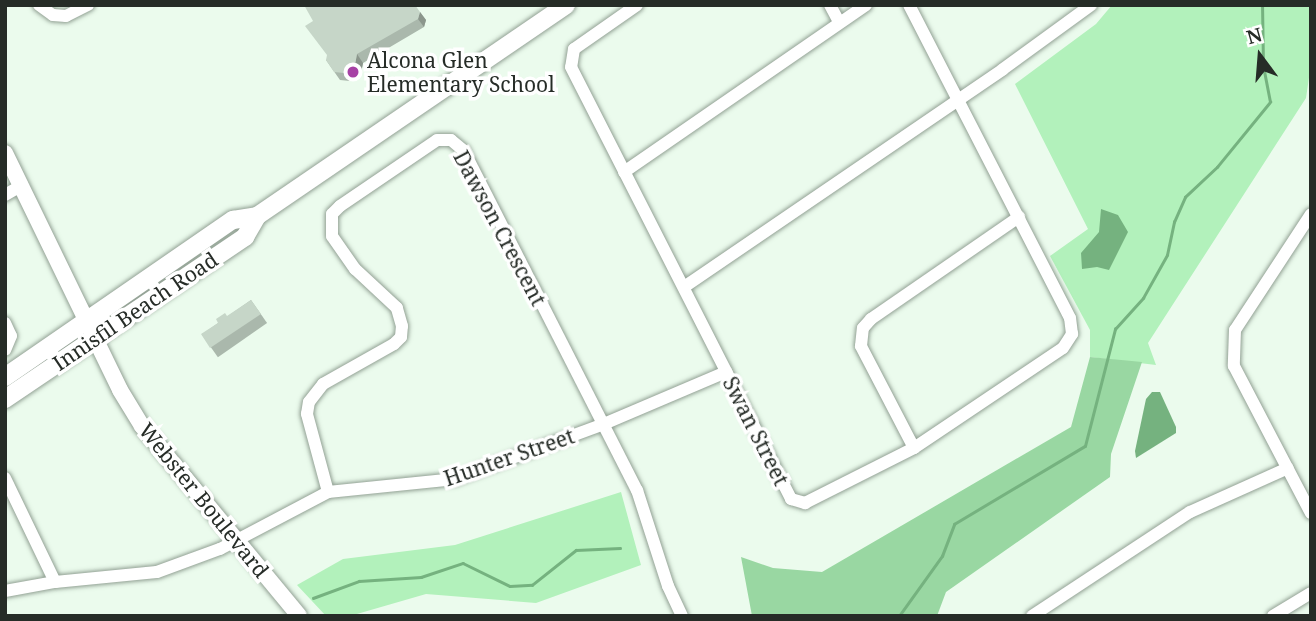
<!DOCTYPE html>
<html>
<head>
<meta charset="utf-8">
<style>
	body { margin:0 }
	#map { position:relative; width:1316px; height:621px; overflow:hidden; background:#ebfbed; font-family:"Noto Serif",serif }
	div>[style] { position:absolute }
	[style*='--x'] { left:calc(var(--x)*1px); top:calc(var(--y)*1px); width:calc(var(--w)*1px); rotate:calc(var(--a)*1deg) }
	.green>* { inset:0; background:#b2f1bb }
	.forest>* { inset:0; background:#99d7a2 }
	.water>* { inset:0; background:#75b27f }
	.stream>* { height:2.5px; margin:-1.25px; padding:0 1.25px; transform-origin:1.25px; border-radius:1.25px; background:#75b27f }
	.roads { filter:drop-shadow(0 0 2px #92a194) drop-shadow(0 0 2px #92a194) }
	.minor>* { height:12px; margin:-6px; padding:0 6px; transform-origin:6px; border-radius:6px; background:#fff }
	.tertiary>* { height:16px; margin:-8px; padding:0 8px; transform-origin:8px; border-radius:8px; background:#fff }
	.secondary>* { height:18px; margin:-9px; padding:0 9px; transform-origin:9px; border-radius:9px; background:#fff }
	.wall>* { inset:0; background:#aab8ac; transform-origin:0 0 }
	.shaded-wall>* { inset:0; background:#8b968c }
	.building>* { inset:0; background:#c6d6c8 }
	.dots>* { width:19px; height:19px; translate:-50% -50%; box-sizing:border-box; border:4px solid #fff; border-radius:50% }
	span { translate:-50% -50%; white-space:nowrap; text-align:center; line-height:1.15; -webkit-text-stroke:7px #fff; paint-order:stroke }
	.poi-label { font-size:21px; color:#262c27 }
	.left { translate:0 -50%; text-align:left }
	.street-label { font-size:21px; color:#262c27 }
	.frame { position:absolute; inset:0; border:7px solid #262c27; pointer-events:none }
	.north { position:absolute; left:1225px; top:21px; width:70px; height:70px; -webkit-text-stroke:5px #fff; paint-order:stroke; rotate:344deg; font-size:19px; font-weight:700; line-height:28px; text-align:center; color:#262c27 }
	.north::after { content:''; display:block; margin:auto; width:24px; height:32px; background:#262c27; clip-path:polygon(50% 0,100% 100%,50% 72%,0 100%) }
</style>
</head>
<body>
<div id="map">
	<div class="green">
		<i style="clip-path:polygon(1112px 5px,1311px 5px,1311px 64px,1306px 98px,1148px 343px,1156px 365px,1090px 357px,1090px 330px,1050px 256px,1088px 229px,1015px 84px,1096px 24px)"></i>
		<i style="clip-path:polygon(621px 492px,641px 565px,536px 603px,426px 594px,350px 616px,326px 616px,297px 585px,343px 559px,455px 545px)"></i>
	</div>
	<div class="forest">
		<i style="clip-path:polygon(1090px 357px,1142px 362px,1111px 454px,1110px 477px,946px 592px,937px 616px,752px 616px,741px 557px,773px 568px,822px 572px,1071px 427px)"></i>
	</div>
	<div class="water">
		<i style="clip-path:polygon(1101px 209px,1118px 215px,1128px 232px,1109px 270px,1097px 267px,1082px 269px,1081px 253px,1099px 232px)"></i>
		<i style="clip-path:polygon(1152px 392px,1160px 392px,1176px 427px,1176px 433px,1136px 458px,1135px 451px,1146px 399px)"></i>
	</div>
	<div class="stream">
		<i style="--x:313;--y:598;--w:49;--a:-20.3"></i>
		<i style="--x:359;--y:581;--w:62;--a:-3.7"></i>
		<i style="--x:421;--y:577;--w:44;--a:-18.4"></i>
		<i style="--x:463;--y:563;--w:52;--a:26.1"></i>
		<i style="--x:510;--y:586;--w:22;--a:-3"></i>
		<i style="--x:532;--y:585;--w:56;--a:-38.5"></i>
		<i style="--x:576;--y:550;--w:44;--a:-2.6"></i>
		<i style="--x:899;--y:616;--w:74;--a:-54.4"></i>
		<i style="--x:942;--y:556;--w:34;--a:-69"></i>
		<i style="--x:954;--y:524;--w:152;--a:-30.8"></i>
		<i style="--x:1085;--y:446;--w:121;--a:-75.6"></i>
		<i style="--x:1115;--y:329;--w:42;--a:-47.9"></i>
		<i style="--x:1143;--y:298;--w:49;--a:-60.8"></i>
		<i style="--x:1167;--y:255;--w:34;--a:-78"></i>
		<i style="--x:1174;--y:222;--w:27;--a:-66"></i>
		<i style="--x:1185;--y:197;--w:44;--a:-43.2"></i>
		<i style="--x:1217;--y:167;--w:84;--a:-50.8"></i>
		<i style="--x:1270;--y:102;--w:37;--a:-101"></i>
		<i style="--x:1263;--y:66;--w:61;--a:-90.9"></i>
	</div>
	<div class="roads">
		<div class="minor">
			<i style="--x:39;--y:5;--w:17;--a:36"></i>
			<i style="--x:53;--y:15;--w:13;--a:4"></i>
			<i style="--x:66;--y:16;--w:25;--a:-27"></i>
			<i style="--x:637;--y:5;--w:77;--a:145.1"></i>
			<i style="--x:574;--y:49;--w:18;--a:99"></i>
			<i style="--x:571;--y:67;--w:485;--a:63"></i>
			<i style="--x:791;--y:499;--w:15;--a:16"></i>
			<i style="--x:805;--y:503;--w:122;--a:-26.8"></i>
			<i style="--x:914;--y:448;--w:179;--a:-33.9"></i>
			<i style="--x:1063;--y:348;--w:17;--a:-57"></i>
			<i style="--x:1072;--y:334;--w:16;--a:-97"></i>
			<i style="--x:1070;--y:318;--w:352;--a:-117.2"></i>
			<i style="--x:830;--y:5;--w:19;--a:62"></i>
			<i style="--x:624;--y:172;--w:294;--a:-34.6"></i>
			<i style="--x:5;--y:195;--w:20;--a:-30"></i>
			<i style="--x:1311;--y:214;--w:139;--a:123.2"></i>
			<i style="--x:1235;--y:330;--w:36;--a:92"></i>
			<i style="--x:1234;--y:366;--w:166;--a:62.4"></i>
			<i style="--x:684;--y:287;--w:386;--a:-34.3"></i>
			<i style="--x:1003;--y:69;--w:109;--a:-36"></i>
			<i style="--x:5;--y:323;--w:14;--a:65"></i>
			<i style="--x:11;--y:336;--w:15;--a:113"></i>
			<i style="--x:914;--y:448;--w:115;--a:-117.5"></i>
			<i style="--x:861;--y:346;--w:18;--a:-84"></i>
			<i style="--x:863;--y:328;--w:12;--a:-48"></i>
			<i style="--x:871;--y:319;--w:180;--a:-34.6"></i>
			<i style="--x:5;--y:478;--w:115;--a:64.3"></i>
			<i style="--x:328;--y:492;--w:81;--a:-105.1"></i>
			<i style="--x:307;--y:414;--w:12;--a:-81"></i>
			<i style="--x:309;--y:402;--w:23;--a:-52"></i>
			<i style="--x:323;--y:384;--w:81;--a:-29.4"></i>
			<i style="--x:394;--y:344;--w:10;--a:-45"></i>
			<i style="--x:401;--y:337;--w:11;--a:-85"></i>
			<i style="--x:402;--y:326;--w:19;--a:-106"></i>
			<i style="--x:397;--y:308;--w:57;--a:-137.1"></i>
			<i style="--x:355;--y:269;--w:40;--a:-124.9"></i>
			<i style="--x:332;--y:236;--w:22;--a:-90"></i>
			<i style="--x:332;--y:214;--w:11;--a:-45"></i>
			<i style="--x:340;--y:206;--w:117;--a:-34.2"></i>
			<i style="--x:437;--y:140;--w:14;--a:0"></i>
			<i style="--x:451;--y:140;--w:17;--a:40"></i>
			<i style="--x:464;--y:151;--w:381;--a:63"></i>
			<i style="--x:637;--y:490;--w:101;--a:72.1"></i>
			<i style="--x:668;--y:586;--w:33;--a:65"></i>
			<i style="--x:5;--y:591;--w:51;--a:-10.2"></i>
			<i style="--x:55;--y:582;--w:102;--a:-5.6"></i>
			<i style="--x:157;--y:572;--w:67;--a:-20.1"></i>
			<i style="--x:220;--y:549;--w:122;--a:-27.8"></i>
			<i style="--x:328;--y:492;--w:128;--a:-5.8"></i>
			<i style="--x:455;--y:479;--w:159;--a:-20.3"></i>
			<i style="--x:604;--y:424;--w:133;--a:-23.1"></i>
			<i style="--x:1032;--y:616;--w:189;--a:-33.4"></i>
			<i style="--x:1190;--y:512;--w:107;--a:-24.2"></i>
			<i style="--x:1273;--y:616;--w:44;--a:-31.2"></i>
		</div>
		<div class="tertiary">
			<i style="--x:5;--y:153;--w:263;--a:64.1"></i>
			<i style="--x:120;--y:390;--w:42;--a:58.6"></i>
			<i style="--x:142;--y:426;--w:246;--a:50.4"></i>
		</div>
		<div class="secondary">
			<i style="--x:5;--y:377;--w:277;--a:-34.6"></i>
			<i style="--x:233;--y:220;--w:24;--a:-9"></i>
			<i style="--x:257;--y:216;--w:374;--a:-34.3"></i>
			<i style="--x:5;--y:399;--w:290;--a:-34"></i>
			<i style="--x:245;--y:237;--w:24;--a:-60"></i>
		</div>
	</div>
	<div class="wall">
		<i style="clip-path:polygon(420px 12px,426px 20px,424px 27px,363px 63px,361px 73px,350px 81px,340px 80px,326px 60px)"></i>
		<i style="left:251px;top:300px;width:28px;height:60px;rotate:55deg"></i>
	</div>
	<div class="shaded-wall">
		<i style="clip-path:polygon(420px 12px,426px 20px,424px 27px,418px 19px)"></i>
		<i style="clip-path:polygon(357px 54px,363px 63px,361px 73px,355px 65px)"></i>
	</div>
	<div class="building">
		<i style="clip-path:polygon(304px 5px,415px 5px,420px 12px,418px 19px,357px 54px,355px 65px,344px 73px,334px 72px,326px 60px,327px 55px,305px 26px,313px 21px)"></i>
		<i style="clip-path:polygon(251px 300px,261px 314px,210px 348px,201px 334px,218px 323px,216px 319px,225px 313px,227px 316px)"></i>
	</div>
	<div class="dots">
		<i style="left:353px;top:72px;background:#a741a5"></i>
	</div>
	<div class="poi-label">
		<span class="left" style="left:367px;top:72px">Alcona Glen<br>Elementary School</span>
	</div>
	<div class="street-label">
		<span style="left:500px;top:228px;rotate:62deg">Dawson Crescent</span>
		<span style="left:135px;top:311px;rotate:-34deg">Innisfil Beach Road</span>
		<span style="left:756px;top:431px;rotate:63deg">Swan Street</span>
		<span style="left:509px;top:457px;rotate:-19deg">Hunter Street</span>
		<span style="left:204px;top:500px;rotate:51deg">Webster Boulevard</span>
	</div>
	<div class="frame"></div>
	<div class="north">N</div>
</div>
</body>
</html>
